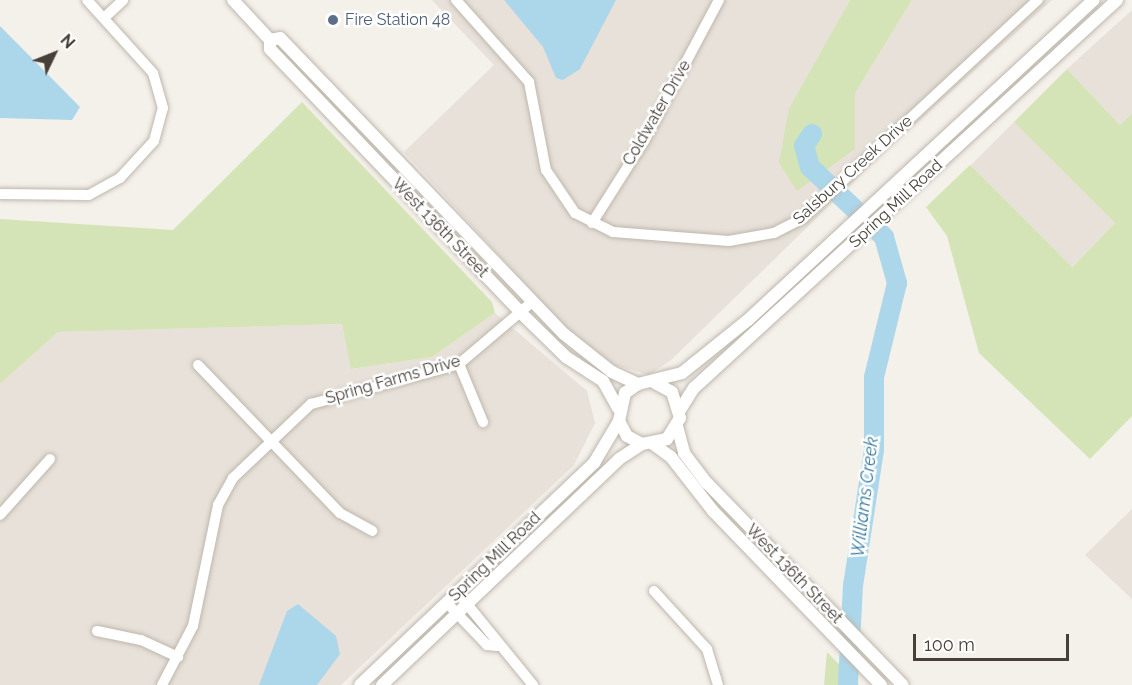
<!DOCTYPE html>
<html>
<head>
<meta charset="utf-8">
<style>
	body { margin:0 }
	#map { position:relative; width:1132px; height:685px; overflow:hidden; background:#f4f0ea; font-family:Raleway,sans-serif }
	div>[style] { position:absolute }
	[style*='--x'] { left:calc(var(--x)*1px); top:calc(var(--y)*1px); width:calc(var(--w)*1px); rotate:calc(var(--a)*1deg) }
	.residential>* { inset:0; background:#e7e1d9; transform-origin:0 0 }
	.green>* { inset:0; background:#d4e4b7 }
	.water>* { inset:0; background:#acd7ea }
	.river>* { height:20px; margin:-10px; padding:0 10px; transform-origin:10px; border-radius:10px; background:#acd7ea }
	.roads { filter:drop-shadow(0 0 2px #beb7ad) drop-shadow(0 0 2px #beb7ad) }
	.minor>* { height:10px; margin:-5px; padding:0 5px; transform-origin:5px; border-radius:5px; background:#fff }
	.tertiary>* { height:12px; margin:-6px; padding:0 6px; transform-origin:6px; border-radius:6px; background:#fff }
	.dots>* { width:16px; height:16px; translate:-50% -50%; box-sizing:border-box; border:3px solid #fff; border-radius:50% }
	span { translate:-50% -50%; white-space:nowrap; text-align:center; line-height:1.15; -webkit-text-stroke:5px #fff; paint-order:stroke }
	.service-label { font-size:16px; color:#4e5e75 }
	.left { translate:0 -50%; text-align:left }
	.street-label { font-size:16px; color:#474039 }
	.water-label { font-size:18px; color:#377a9b; font-style:italic }
	.north { position:absolute; left:24px; top:24px; width:60px; height:60px; -webkit-text-stroke:4px #fff; paint-order:stroke; rotate:47deg; font-size:16px; font-weight:700; line-height:24px; text-align:center; color:#474039 }
	.north::after { content:''; display:block; margin:auto; width:21px; height:27px; background:#474039; clip-path:polygon(50% 0,100% 100%,50% 72%,0 100%) }
	.scale { position:absolute; left:913px; top:634px; width:156px; height:27px; box-sizing:border-box; border:3px solid #474039; border-top:0; padding-left:8px; font-size:18px; line-height:21px; white-space:nowrap; color:#474039; -webkit-text-stroke:4px #fff; paint-order:stroke }
</style>
</head>
<body>
<div id="map">
	<div class="residential">
		<i style="clip-path:polygon(432px 0,850px 0,789px 108px,855px 149px,855px 93px,912px 0,1052px 0,873px 163px,671px 360px,649px 375px,607px 363px,576px 339px,404px 152px,494px 65px)"></i>
		<i style="clip-path:polygon(1132px 10px,1132px 113px,1120px 125px,1067px 69px)"></i>
		<i style="left:1014px;top:122px;width:143px;height:62px;rotate:45deg"></i>
		<i style="clip-path:polygon(495px 313px,587px 391px,595px 423px,574px 465px,341px 685px,0 685px,0 384px,58px 332px,342px 324px,352px 369px,432px 357px)"></i>
		<i style="clip-path:polygon(1132px 509px,1132px 599px,1085px 555px)"></i>
	</div>
	<div class="green">
		<i style="clip-path:polygon(850px 0,912px 0,855px 93px,855px 149px,797px 191px,779px 163px,789px 108px)"></i>
		<i style="clip-path:polygon(1067px 69px,1120px 125px,1132px 113px,1132px 416px,1090px 459px,979px 353px,947px 236px,926px 207px,970px 165px,1072px 267px,1115px 223px,1014px 122px)"></i>
		<i style="clip-path:polygon(302px 102px,492px 302px,495px 313px,432px 357px,351px 369px,342px 324px,58px 332px,0 384px,0 219px,173px 230px)"></i>
		<i style="clip-path:polygon(827px 652px,859px 685px,824px 685px)"></i>
	</div>
	<div class="water">
		<i style="clip-path:polygon(504px 0,616px 0,580px 69px,563px 80px,556px 78px,543px 47px)"></i>
		<i style="clip-path:polygon(0 26px,80px 107px,72px 120px,0 118px)"></i>
		<i style="clip-path:polygon(298px 604px,336px 636px,340px 654px,317px 685px,259px 685px,287px 611px)"></i>
	</div>
	<div class="river">
		<i style="--x:812;--y:134;--w:14;--a:124"></i>
		<i style="--x:804;--y:146;--w:22;--a:74"></i>
		<i style="--x:810;--y:167;--w:102;--a:43.4"></i>
		<i style="--x:884;--y:237;--w:48;--a:74.2"></i>
		<i style="--x:897;--y:283;--w:97;--a:103.7"></i>
		<i style="--x:874;--y:377;--w:73;--a:90"></i>
		<i style="--x:874;--y:450;--w:137;--a:98.8"></i>
		<i style="--x:853;--y:585;--w:100;--a:92.9"></i>
	</div>
	<div class="roads">
		<div class="minor">
			<i style="--x:456;--y:0;--w:110;--a:48.3"></i>
			<i style="--x:529;--y:82;--w:90;--a:79.1"></i>
			<i style="--x:546;--y:170;--w:52;--a:56"></i>
			<i style="--x:575;--y:213;--w:42;--a:26.6"></i>
			<i style="--x:613;--y:232;--w:116;--a:4.4"></i>
			<i style="--x:729;--y:241;--w:46;--a:-10.1"></i>
			<i style="--x:774;--y:233;--w:33;--a:-27"></i>
			<i style="--x:803;--y:218;--w:321;--a:-42.9"></i>
			<i style="--x:104;--y:18;--w:26;--a:-43"></i>
			<i style="--x:0;--y:194;--w:89;--a:0.6"></i>
			<i style="--x:89;--y:195;--w:35;--a:-29"></i>
			<i style="--x:120;--y:178;--w:50;--a:-47.4"></i>
			<i style="--x:154;--y:141;--w:34;--a:-75"></i>
			<i style="--x:163;--y:108;--w:36;--a:-106"></i>
			<i style="--x:153;--y:73;--w:98;--a:-132.1"></i>
			<i style="--x:592;--y:223;--w:97;--a:-57.6"></i>
			<i style="--x:644;--y:141;--w:160;--a:-62"></i>
			<i style="--x:459;--y:364;--w:63;--a:67.5"></i>
			<i style="--x:198;--y:365;--w:205;--a:46.2"></i>
			<i style="--x:340;--y:513;--w:37;--a:29"></i>
			<i style="--x:0;--y:515;--w:75;--a:-48.2"></i>
			<i style="--x:654;--y:591;--w:79;--a:47.6"></i>
			<i style="--x:707;--y:649;--w:38;--a:73"></i>
			<i style="--x:458;--y:593;--w:119;--a:50.8"></i>
			<i style="--x:447;--y:603;--w:58;--a:46.4"></i>
			<i style="--x:487;--y:645;--w:10;--a:6"></i>
			<i style="--x:97;--y:631;--w:45;--a:11.6"></i>
			<i style="--x:141;--y:640;--w:41;--a:24.7"></i>
			<i style="--x:162;--y:685;--w:67;--a:-62.3"></i>
			<i style="--x:193;--y:626;--w:124;--a:-78.3"></i>
			<i style="--x:218;--y:505;--w:31;--a:-61"></i>
			<i style="--x:233;--y:478;--w:108;--a:-43.5"></i>
			<i style="--x:311;--y:404;--w:153;--a:-15.1"></i>
			<i style="--x:459;--y:364;--w:96;--a:-40.3"></i>
		</div>
		<div class="tertiary">
			<i style="--x:233;--y:0;--w:54;--a:47.2"></i>
			<i style="--x:270;--y:40;--w:9;--a:90"></i>
			<i style="--x:270;--y:49;--w:364;--a:46.4"></i>
			<i style="--x:521;--y:313;--w:63;--a:44.4"></i>
			<i style="--x:566;--y:357;--w:44;--a:33"></i>
			<i style="--x:603;--y:381;--w:31;--a:61"></i>
			<i style="--x:270;--y:40;--w:10;--a:-11"></i>
			<i style="--x:280;--y:38;--w:410;--a:46.2"></i>
			<i style="--x:564;--y:334;--w:61;--a:38.4"></i>
			<i style="--x:612;--y:372;--w:29;--a:25"></i>
			<i style="--x:655;--y:383;--w:19;--a:28"></i>
			<i style="--x:672;--y:392;--w:27;--a:73"></i>
			<i style="--x:680;--y:418;--w:25;--a:122"></i>
			<i style="--x:667;--y:439;--w:25;--a:169"></i>
			<i style="--x:642;--y:444;--w:17;--a:-152"></i>
			<i style="--x:627;--y:436;--w:17;--a:-118"></i>
			<i style="--x:619;--y:421;--w:29;--a:-78"></i>
			<i style="--x:625;--y:393;--w:16;--a:-35"></i>
			<i style="--x:638;--y:384;--w:45;--a:-14"></i>
			<i style="--x:682;--y:373;--w:85;--a:-38.8"></i>
			<i style="--x:748;--y:320;--w:471;--a:-42.8"></i>
			<i style="--x:680;--y:410;--w:26;--a:-58"></i>
			<i style="--x:694;--y:388;--w:574;--a:-42.53"></i>
			<i style="--x:677;--y:426;--w:28;--a:75"></i>
			<i style="--x:684;--y:453;--w:38;--a:53"></i>
			<i style="--x:707;--y:483;--w:281;--a:45.9"></i>
			<i style="--x:653;--y:444;--w:22;--a:36"></i>
			<i style="--x:671;--y:457;--w:68;--a:52.1"></i>
			<i style="--x:713;--y:511;--w:242;--a:46"></i>
			<i style="--x:360;--y:685;--w:323;--a:-43.5"></i>
			<i style="--x:594;--y:463;--w:49;--a:-59.2"></i>
			<i style="--x:382;--y:685;--w:327;--a:-43.6"></i>
			<i style="--x:619;--y:459;--w:27;--a:-33"></i>
		</div>
	</div>
	<div class="dots">
		<i style="left:333px;top:20px;background:#5c6f8a"></i>
	</div>
	<div class="service-label">
		<span class="left" style="left:345px;top:20px">Fire Station 48</span>
	</div>
	<div class="street-label">
		<span style="left:657px;top:113px;rotate:-60deg">Coldwater Drive</span>
		<span style="left:853px;top:170px;rotate:-42deg">Salsbury Creek Drive</span>
		<span style="left:896px;top:204px;rotate:-43deg">Spring Mill Road</span>
		<span style="left:440px;top:228px;rotate:46deg">West 136th Street</span>
		<span style="left:393px;top:380px;rotate:-16deg">Spring Farms Drive</span>
		<span style="left:495px;top:557px;rotate:-44deg">Spring Mill Road</span>
		<span style="left:794px;top:574px;rotate:46deg">West 136th Street</span>
	</div>
	<div class="water-label">
		<span style="left:865px;top:497px;rotate:-83deg">Williams Creek</span>
	</div>
	<div class="north">N</div>
	<div class="scale">100 m</div>
</div>
</body>
</html>
